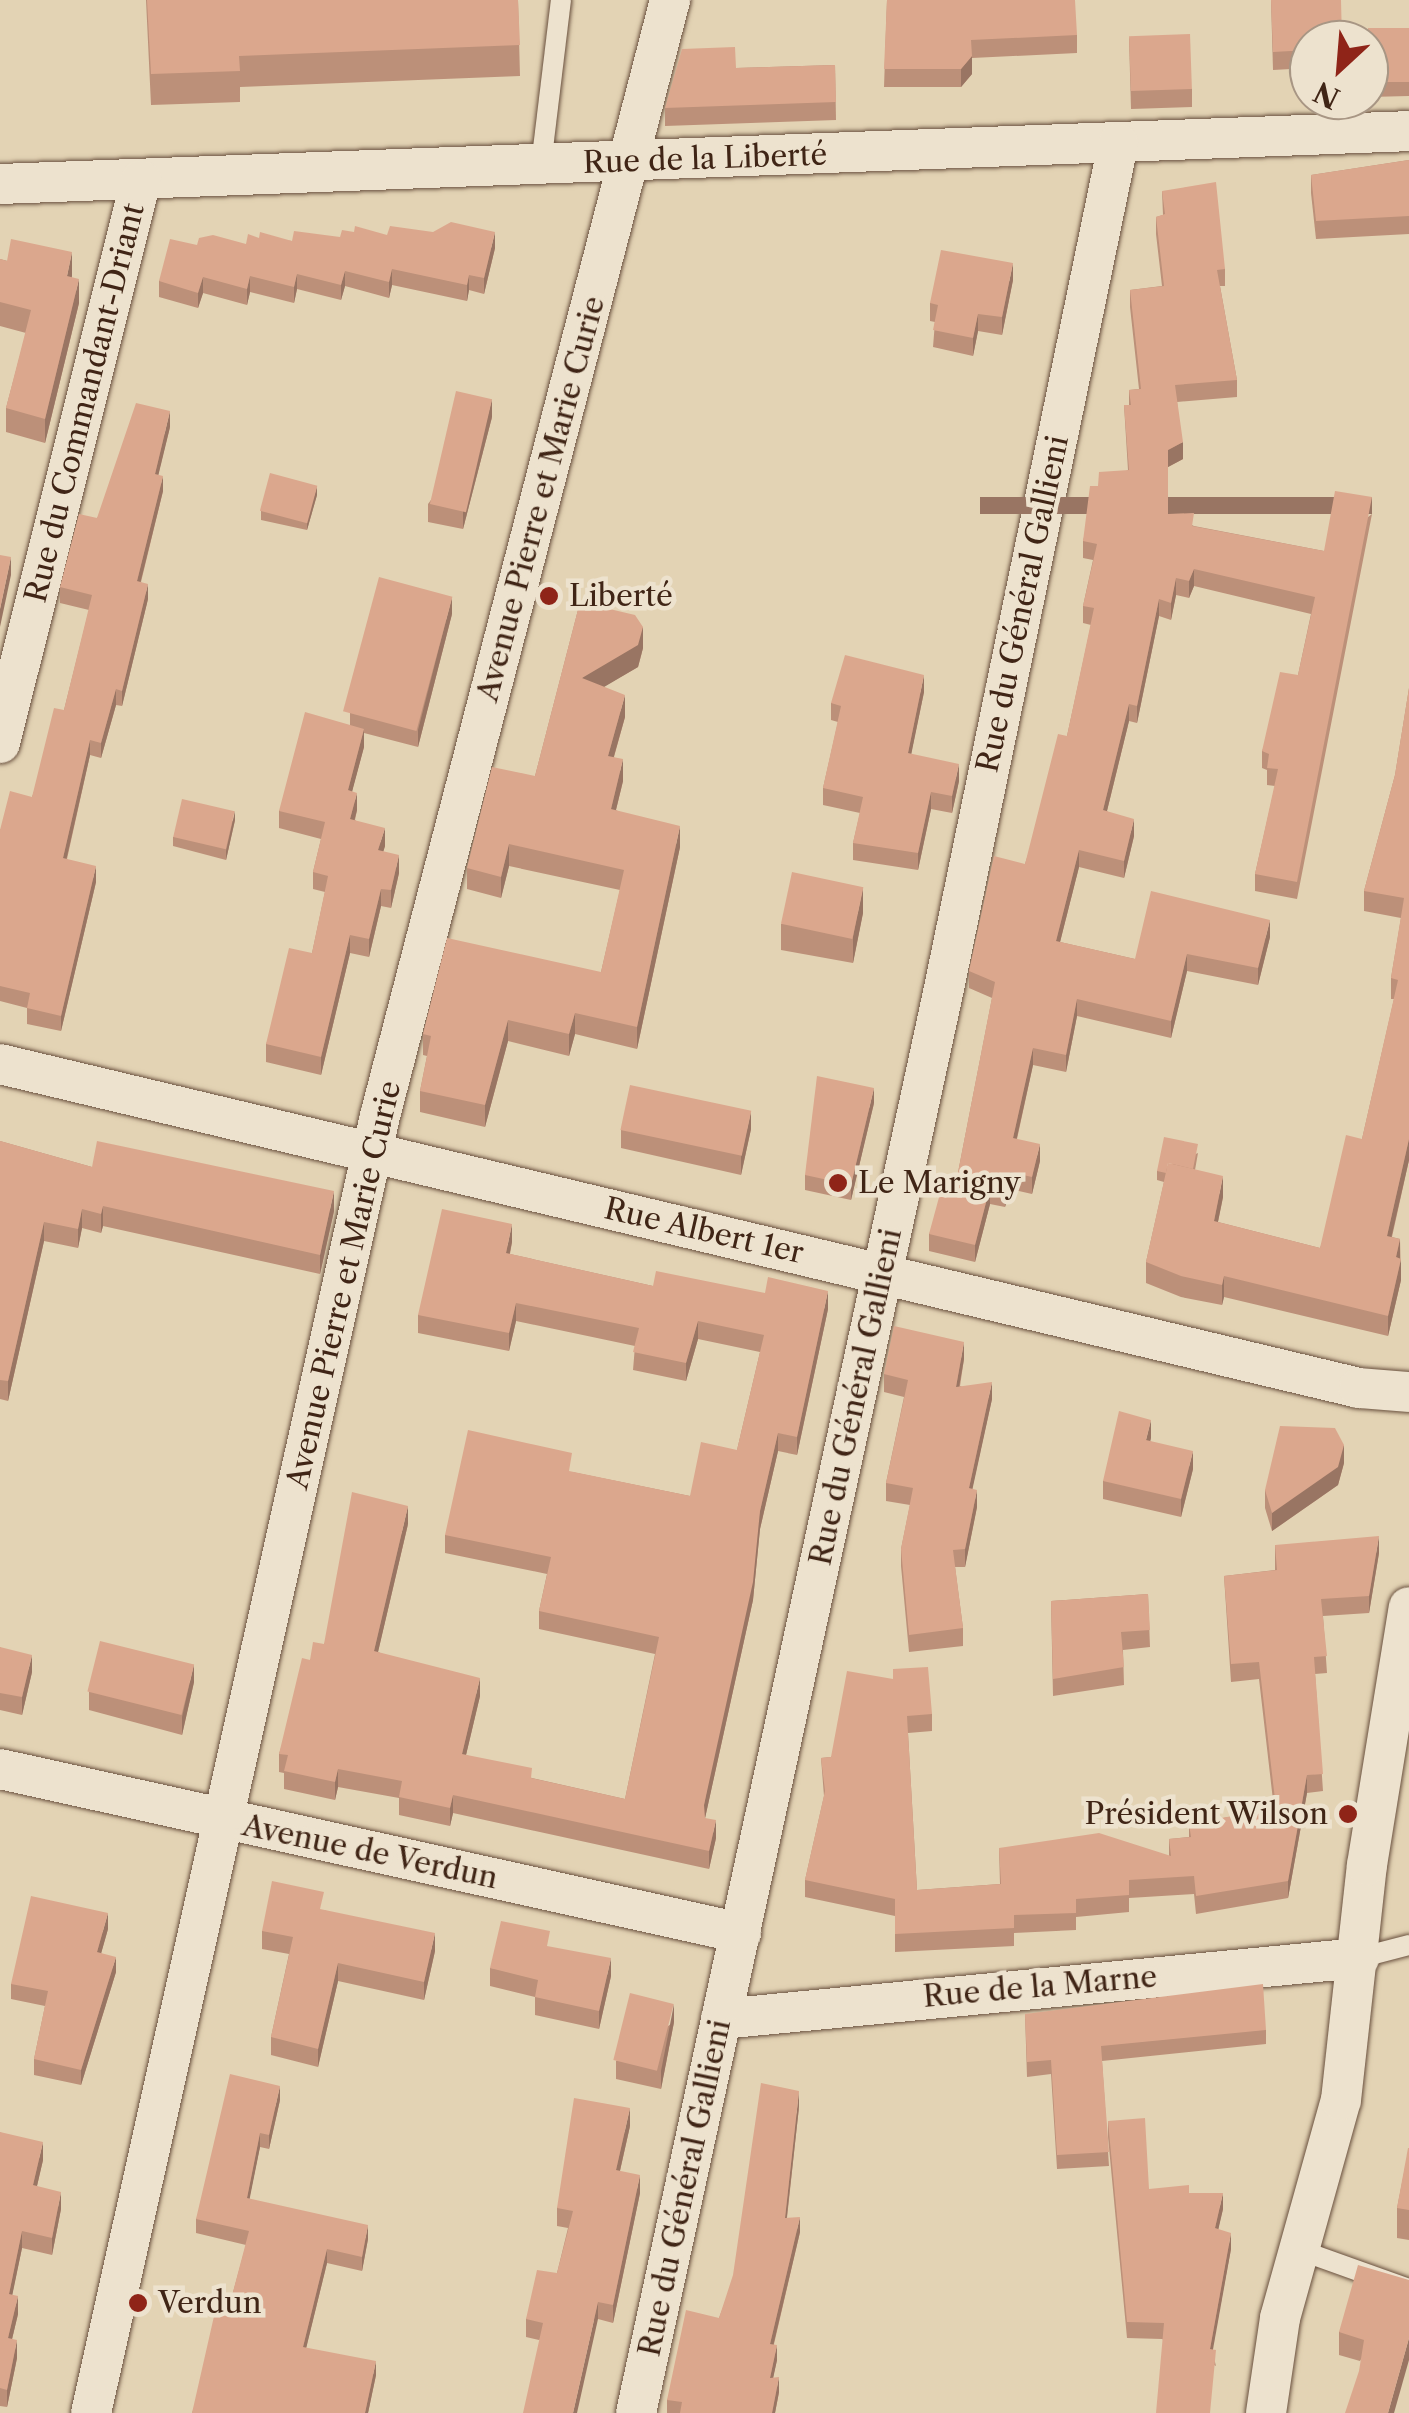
<!DOCTYPE html>
<html>
<head>
<meta charset="utf-8">
<style>
	body { margin:0 }
	#map { position:relative; width:1409px; height:2413px; overflow:hidden; background:#e3d3b4; font-family:"Libre Caslon Text",serif }
	div>[style] { position:absolute }
	[style*='--x'] { left:calc(var(--x)*1px); top:calc(var(--y)*1px); width:calc(var(--w)*1px); rotate:calc(var(--a)*1deg) }
	.roads { filter:drop-shadow(0 0 2px #69503e) drop-shadow(0 0 2px #69503e) }
	.lane>* { height:20px; margin:-10px; padding:0 10px; transform-origin:10px; border-radius:10px; background:#ede2ce }
	.street>* { height:40px; margin:-20px; padding:0 20px; transform-origin:20px; border-radius:20px; background:#ede2ce }
	.wall>* { inset:0; background:#bc9079 }
	.shaded-wall>* { inset:0; background:#997563; transform-origin:0 0 }
	.building>* { inset:0; background:#dba78d; transform-origin:0 0 }
	.dots>* { width:28px; height:28px; translate:-50% -50%; box-sizing:border-box; border:5px solid #ede2ce; border-radius:50% }
	span { translate:-50% -50%; white-space:nowrap; text-align:center; line-height:1.15; -webkit-text-stroke:9px #ede2ce; paint-order:stroke }
	.street-label { font-size:30px; color:#402516 }
	.poi-label { font-size:30px; color:#402516 }
	.left { translate:0 -50%; text-align:left }
	.right { translate:-100% -50%; text-align:right }
	.north { position:absolute; left:1289px; top:20px; width:100px; height:100px; box-sizing:border-box; background:#ede2ce; border:2px solid #a89684; border-radius:50%; rotate:206deg; font-size:28px; font-weight:700; line-height:40px; text-align:center; color:#402516 }
	.north::after { content:''; display:block; margin:auto; width:35px; height:45px; background:#8f2418; clip-path:polygon(50% 0,100% 100%,50% 72%,0 100%) }
</style>
</head>
<body>
<div id="map">
	<div class="roads">
		<div class="lane">
			<i style="--x:541;--y:165;--w:166;--a:-83.1"></i>
			<i style="--x:1359;--y:1958;--w:52;--a:-14.6"></i>
			<i style="--x:1297;--y:2249;--w:119;--a:19.7"></i>
		</div>
		<div class="street">
			<i style="--x:0;--y:184;--w:1410;--a:-2.15"></i>
			<i style="--x:0;--y:743;--w:580;--a:-75.94"></i>
			<i style="--x:0;--y:1064;--w:1397;--a:13.41"></i>
			<i style="--x:1359;--y:1388;--w:50;--a:4.6"></i>
			<i style="--x:0;--y:1769;--w:759;--a:12.48"></i>
			<i style="--x:721;--y:2019;--w:641;--a:-5.46"></i>
			<i style="--x:91;--y:2413;--w:1329;--a:-77.44"></i>
			<i style="--x:380;--y:1116;--w:1153;--a:-75.43"></i>
			<i style="--x:636;--y:2413;--w:1453;--a:-77.8"></i>
			<i style="--x:943;--y:993;--w:867;--a:-78.35"></i>
			<i style="--x:1266;--y:2413;--w:96;--a:-81.6"></i>
			<i style="--x:1280;--y:2318;--w:226;--a:-74.4"></i>
			<i style="--x:1341;--y:2100;--w:236;--a:-83.7"></i>
			<i style="--x:1367;--y:1865;--w:261;--a:-80.8"></i>
		</div>
	</div>
	<div class="wall">
		<i style="clip-path:polygon(146px 0,518px 0,520px 76px,240px 87px,240px 102px,151px 105px)"></i>
		<i style="clip-path:polygon(887px 0,1077px 35px,1077px 53px,972px 58px,972px 74px,961px 87px,884px 87px)"></i>
		<i style="clip-path:polygon(1271px 0,1309px 40px,1309px 68px,1273px 70px)"></i>
		<i style="clip-path:polygon(1409px 28px,1409px 96px,1369px 97px,1369px 40px)"></i>
		<i style="clip-path:polygon(1129px 38px,1192px 89px,1192px 107px,1131px 109px)"></i>
		<i style="clip-path:polygon(835px 65px,836px 120px,665px 126px,665px 108px,736px 68px)"></i>
		<i style="clip-path:polygon(1409px 160px,1409px 234px,1316px 239px,1311px 193px,1311px 175px)"></i>
		<i style="clip-path:polygon(1162px 191px,1225px 269px,1225px 286px,1220px 286px,1237px 380px,1237px 397px,1177px 402px,1183px 459px,1168px 467px,1168px 514px,1194px 526px,1324px 551px,1372px 514px,1297px 899px,1255px 891px,1255px 874px,1275px 786px,1267px 785px,1267px 770px,1262px 768px,1262px 751px,1298px 675px,1311px 614px,1194px 586px,1189px 598px,1176px 595px,1171px 620px,1159px 616px,1137px 723px,1129px 721px,1107px 811px,1134px 836px,1124px 878px,1079px 867px,1060px 942px,1135px 959px,1270px 937px,1258px 985px,1187px 971px,1171px 1038px,1077px 1016px,1066px 1072px,1033px 1065px,1017px 1139px,1040px 1161px,1032px 1194px,1010px 1189px,1005px 1207px,990px 1204px,975px 1262px,929px 1251px,929px 1234px,954px 1193px,992px 998px,969px 988px,969px 971px,1025px 864px,1067px 736px,1091px 625px,1083px 623px,1083px 606px,1093px 560px,1083px 558px,1083px 541px,1098px 486px,1128px 470px,1124px 405px,1129px 405px,1129px 390px,1139px 389px,1130px 307px,1130px 290px,1162px 286px,1156px 234px,1156px 217px,1163px 215px)"></i>
		<i style="clip-path:polygon(387px 235px,495px 248px,484px 294px,469px 290px,467px 301px,392px 285px,389px 298px,345px 286px,341px 300px,297px 289px,294px 303px,250px 292px,247px 305px,203px 293px,198px 308px,159px 297px,159px 281px,197px 245px,246px 244px,259px 238px,292px 241px)"></i>
		<i style="clip-path:polygon(0 259px,72px 278px,79px 303px,45px 443px,6px 432px,6px 408px,26px 333px,0 326px)"></i>
		<i style="clip-path:polygon(1013px 280px,1002px 335px,978px 331px,973px 356px,933px 347px,935px 322px,930px 321px,930px 303px)"></i>
		<i style="clip-path:polygon(492px 417px,463px 529px,428px 522px,428px 504px)"></i>
		<i style="clip-path:polygon(170px 427px,158px 475px,163px 491px,141px 582px,148px 599px,122px 706px,116px 705px,101px 758px,90px 755px,67px 859px,96px 882px,61px 1031px,27px 1024px,27px 1008px,0 1001px,0 830px,32px 797px,64px 710px,89px 610px,60px 603px,60px 587px,97px 518px)"></i>
		<i style="clip-path:polygon(317px 495px,307px 530px,261px 520px,261px 511px)"></i>
		<i style="clip-path:polygon(580px 602px,643px 648px,638px 667px,603px 687px,625px 717px,614px 757px,623px 781px,616px 810px,680px 847px,637px 1049px,575px 1034px,569px 1056px,508px 1041px,485px 1127px,420px 1112px,420px 1091px,427px 1056px,423px 1055px,423px 1034px,601px 972px,620px 890px,509px 866px,501px 898px,467px 889px,467px 868px,535px 776px)"></i>
		<i style="clip-path:polygon(452px 614px,418px 747px,364px 733px,364px 747px,352px 791px,357px 810px,355px 820px,385px 846px,383px 852px,399px 873px,391px 908px,381px 906px,369px 957px,350px 953px,321px 1075px,266px 1062px,266px 1044px,312px 953px,325px 892px,313px 889px,313px 872px,321px 839px,279px 828px,279px 811px,350px 725px,350px 713px)"></i>
		<i style="clip-path:polygon(1409px 688px,1409px 1160px,1392px 1237px,1400px 1239px,1401px 1280px,1388px 1336px,1224px 1297px,1222px 1305px,1181px 1297px,1146px 1283px,1146px 1262px,1164px 1182px,1157px 1180px,1157px 1171px,1198px 1153px,1195px 1170px,1223px 1197px,1218px 1222px,1320px 1248px,1362px 1139px,1394px 999px,1391px 999px,1391px 978px,1401px 918px,1364px 911px,1364px 891px,1395px 775px)"></i>
		<i style="clip-path:polygon(924px 692px,911px 754px,959px 781px,952px 813px,931px 809px,918px 870px,853px 860px,853px 843px,860px 813px,823px 805px,823px 788px,838px 722px,831px 720px,831px 703px)"></i>
		<i style="clip-path:polygon(235px 820px,226px 860px,173px 846px,173px 837px)"></i>
		<i style="clip-path:polygon(863px 913px,853px 963px,781px 950px,781px 924px)"></i>
		<i style="clip-path:polygon(874px 1103px,851px 1200px,805px 1190px,805px 1175px)"></i>
		<i style="clip-path:polygon(751px 1129px,741px 1175px,621px 1148px,621px 1130px)"></i>
		<i style="clip-path:polygon(0 1141px,92px 1167px,334px 1211px,320px 1274px,103px 1226px,101px 1233px,82px 1228px,78px 1248px,44px 1241px,8px 1401px,0 1399px)"></i>
		<i style="clip-path:polygon(512px 1242px,510px 1254px,653px 1286px,828px 1309px,797px 1455px,778px 1451px,760px 1529px,753px 1600px,705px 1818px,716px 1838px,709px 1869px,453px 1813px,450px 1826px,399px 1815px,399px 1798px,338px 1787px,335px 1800px,284px 1789px,284px 1773px,279px 1772px,279px 1754px,310px 1660px,324px 1644px,408px 1524px,378px 1652px,480px 1696px,466px 1755px,532px 1778px,625px 1799px,655px 1654px,539px 1629px,539px 1611px,547px 1574px,445px 1553px,445px 1535px,572px 1472px,690px 1496px,737px 1450px,760px 1352px,698px 1339px,686px 1381px,633px 1370px,635px 1346px,516px 1321px,509px 1351px,418px 1333px,418px 1315px)"></i>
		<i style="clip-path:polygon(964px 1359px,960px 1386px,992px 1399px,972px 1489px,977px 1507px,965px 1567px,955px 1567px,963px 1628px,963px 1646px,909px 1652px,901px 1566px,901px 1549px,910px 1505px,886px 1501px,886px 1483px,904px 1397px,884px 1392px,884px 1374px)"></i>
		<i style="clip-path:polygon(1151px 1438px,1150px 1441px,1193px 1469px,1181px 1517px,1103px 1499px,1103px 1481px)"></i>
		<i style="clip-path:polygon(1344px 1463px,1338px 1485px,1272px 1531px,1265px 1508px,1265px 1490px)"></i>
		<i style="clip-path:polygon(1275px 1545px,1379px 1553px,1369px 1613px,1323px 1616px,1327px 1673px,1315px 1674px,1323px 1791px,1307px 1793px,1288px 1898px,1196px 1914px,1194px 1894px,1129px 1898px,1129px 1912px,1076px 1917px,1076px 1930px,1014px 1933px,1014px 1946px,895px 1952px,895px 1916px,805px 1897px,805px 1880px,824px 1796px,821px 1758px,831px 1757px,893px 1679px,932px 1714px,932px 1731px,908px 1733px,917px 1890px,1000px 1884px,999px 1848px,1169px 1856px,1169px 1839px,1189px 1837px,1189px 1824px,1274px 1809px,1259px 1679px,1231px 1682px,1224px 1576px,1275px 1570px)"></i>
		<i style="clip-path:polygon(1148px 1594px,1150px 1647px,1123px 1650px,1124px 1685px,1053px 1696px,1051px 1601px)"></i>
		<i style="clip-path:polygon(0 1647px,32px 1672px,22px 1715px,0 1710px)"></i>
		<i style="clip-path:polygon(194px 1682px,182px 1735px,89px 1710px,89px 1692px)"></i>
		<i style="clip-path:polygon(324px 1910px,435px 1951px,424px 2000px,338px 1981px,318px 2067px,271px 2055px,271px 2037px,289px 1954px,262px 1949px,262px 1931px)"></i>
		<i style="clip-path:polygon(108px 1929px,101px 1953px,116px 1972px,81px 2085px,34px 2075px,34px 2059px,45px 2006px,11px 1999px,11px 1984px)"></i>
		<i style="clip-path:polygon(490px 1968px,611px 1976px,599px 2029px,535px 2015px,535px 1997px,490px 1986px)"></i>
		<i style="clip-path:polygon(1025px 2014px,1266px 2030px,1266px 2044px,1102px 2061px,1109px 2166px,1057px 2169px,1051px 2074px,1027px 2077px)"></i>
		<i style="clip-path:polygon(674px 2022px,661px 2089px,616px 2079px,616px 2061px)"></i>
		<i style="clip-path:polygon(280px 2100px,269px 2149px,260px 2147px,249px 2199px,368px 2239px,362px 2271px,327px 2263px,306px 2348px,376px 2375px,368px 2413px,192px 2413px,229px 2307px,246px 2245px,196px 2233px,196px 2219px)"></i>
		<i style="clip-path:polygon(799px 2107px,787px 2218px,800px 2232px,774px 2344px,777px 2360px,773px 2377px,779px 2392px,775px 2413px,667px 2413px,667px 2400px,719px 2318px)"></i>
		<i style="clip-path:polygon(1108px 2121px,1149px 2189px,1189px 2193px,1223px 2209px,1218px 2229px,1231px 2249px,1212px 2350px,1216px 2366px,1162px 2339px,1127px 2338px,1108px 2137px)"></i>
		<i style="clip-path:polygon(630px 2126px,620px 2171px,640px 2193px,613px 2323px,598px 2319px,539px 2340px,526px 2337px,526px 2319px,557px 2273px,568px 2228px,557px 2226px,557px 2208px)"></i>
		<i style="clip-path:polygon(0 2132px,43px 2160px,37px 2186px,61px 2209px,52px 2255px,22px 2248px,12px 2295px,18px 2314px,12px 2339px,17px 2358px,7px 2407px,0 2406px)"></i>
		<i style="clip-path:polygon(1409px 2148px,1409px 2240px,1397px 2238px,1397px 2208px)"></i>
		<i style="clip-path:polygon(1409px 2280px,1360px 2361px,1339px 2355px,1339px 2332px)"></i>
	</div>
	<div class="shaded-wall">
		<i style="clip-path:polygon(972px 56px,972px 74px,961px 87px,961px 69px)"></i>
		<i style="clip-path:polygon(495px 232px,495px 248px,484px 294px,484px 278px)"></i>
		<i style="clip-path:polygon(72px 252px,72px 276px,67px 300px,67px 276px)"></i>
		<i style="clip-path:polygon(1013px 263px,1013px 280px,1002px 335px,1002px 317px)"></i>
		<i style="clip-path:polygon(392px 269px,392px 285px,389px 298px,389px 282px)"></i>
		<i style="clip-path:polygon(345px 271px,345px 286px,341px 300px,341px 285px)"></i>
		<i style="clip-path:polygon(297px 274px,297px 289px,294px 303px,294px 287px)"></i>
		<i style="clip-path:polygon(469px 275px,469px 290px,467px 301px,467px 285px)"></i>
		<i style="clip-path:polygon(250px 276px,250px 292px,247px 305px,247px 289px)"></i>
		<i style="clip-path:polygon(203px 277px,203px 293px,198px 308px,198px 293px)"></i>
		<i style="clip-path:polygon(79px 279px,79px 303px,45px 443px,45px 419px)"></i>
		<i style="clip-path:polygon(978px 314px,978px 331px,973px 356px,973px 338px)"></i>
		<i style="clip-path:polygon(492px 399px,492px 417px,463px 529px,463px 511px)"></i>
		<i style="clip-path:polygon(170px 411px,170px 427px,155px 489px,155px 474px)"></i>
		<i style="clip-path:polygon(1183px 442px,1183px 459px,1168px 467px,1168px 450px)"></i>
		<i style="clip-path:polygon(163px 476px,163px 491px,137px 596px,137px 581px)"></i>
		<i style="clip-path:polygon(317px 486px,317px 495px,307px 530px,307px 521px)"></i>
		<i style="left:1372px;top:497px;width:17px;height:392px;rotate:90deg"></i>
		<i style="clip-path:polygon(11px 557px,11px 575px,0 627px,0 609px)"></i>
		<i style="clip-path:polygon(1194px 569px,1194px 586px,1189px 598px,1189px 581px)"></i>
		<i style="clip-path:polygon(1176px 578px,1176px 595px,1171px 620px,1171px 603px)"></i>
		<i style="clip-path:polygon(148px 584px,148px 599px,122px 706px,122px 691px)"></i>
		<i style="clip-path:polygon(452px 597px,452px 614px,418px 747px,418px 730px)"></i>
		<i style="clip-path:polygon(1159px 599px,1159px 616px,1137px 723px,1137px 706px)"></i>
		<i style="clip-path:polygon(643px 627px,643px 648px,638px 667px,582px 700px,582px 678px)"></i>
		<i style="clip-path:polygon(924px 675px,924px 692px,908px 770px,908px 753px)"></i>
		<i style="clip-path:polygon(116px 689px,116px 705px,101px 758px,101px 743px)"></i>
		<i style="clip-path:polygon(625px 695px,625px 717px,608px 777px,608px 756px)"></i>
		<i style="clip-path:polygon(1129px 704px,1129px 721px,1103px 827px,1103px 810px)"></i>
		<i style="clip-path:polygon(364px 729px,364px 747px,348px 807px,348px 790px)"></i>
		<i style="clip-path:polygon(90px 740px,90px 755px,63px 874px,63px 858px)"></i>
		<i style="clip-path:polygon(623px 759px,623px 781px,611px 830px,611px 809px)"></i>
		<i style="clip-path:polygon(959px 764px,959px 781px,952px 813px,952px 796px)"></i>
		<i style="clip-path:polygon(931px 792px,931px 809px,918px 870px,918px 853px)"></i>
		<i style="clip-path:polygon(357px 793px,357px 810px,350px 837px,350px 819px)"></i>
		<i style="clip-path:polygon(235px 811px,235px 820px,226px 860px,226px 851px)"></i>
		<i style="clip-path:polygon(1134px 819px,1134px 836px,1124px 878px,1124px 861px)"></i>
		<i style="clip-path:polygon(680px 826px,680px 847px,637px 1049px,637px 1027px)"></i>
		<i style="clip-path:polygon(385px 828px,385px 846px,378px 868px,378px 850px)"></i>
		<i style="clip-path:polygon(509px 844px,509px 866px,501px 898px,501px 877px)"></i>
		<i style="clip-path:polygon(1079px 850px,1079px 867px,1056px 958px,1056px 941px)"></i>
		<i style="clip-path:polygon(399px 855px,399px 873px,391px 908px,391px 890px)"></i>
		<i style="clip-path:polygon(96px 866px,96px 882px,61px 1031px,61px 1016px)"></i>
		<i style="clip-path:polygon(863px 887px,863px 913px,853px 963px,853px 937px)"></i>
		<i style="clip-path:polygon(381px 889px,381px 906px,369px 957px,369px 939px)"></i>
		<i style="clip-path:polygon(1270px 920px,1270px 937px,1258px 985px,1258px 968px)"></i>
		<i style="clip-path:polygon(350px 935px,350px 953px,321px 1075px,321px 1057px)"></i>
		<i style="clip-path:polygon(1187px 954px,1187px 971px,1171px 1038px,1171px 1021px)"></i>
		<i style="clip-path:polygon(1077px 999px,1077px 1016px,1066px 1072px,1066px 1055px)"></i>
		<i style="clip-path:polygon(575px 1013px,575px 1034px,569px 1056px,569px 1034px)"></i>
		<i style="clip-path:polygon(508px 1020px,508px 1041px,485px 1127px,485px 1105px)"></i>
		<i style="clip-path:polygon(1033px 1048px,1033px 1065px,1013px 1155px,1013px 1138px)"></i>
		<i style="clip-path:polygon(874px 1088px,874px 1103px,851px 1200px,851px 1185px)"></i>
		<i style="clip-path:polygon(751px 1111px,751px 1129px,741px 1175px,741px 1157px)"></i>
		<i style="clip-path:polygon(1409px 1139px,1409px 1160px,1387px 1256px,1387px 1236px)"></i>
		<i style="clip-path:polygon(1040px 1144px,1040px 1161px,1032px 1194px,1032px 1177px)"></i>
		<i style="clip-path:polygon(1010px 1172px,1010px 1189px,1005px 1207px,1005px 1190px)"></i>
		<i style="clip-path:polygon(1223px 1176px,1223px 1197px,1214px 1241px,1214px 1221px)"></i>
		<i style="clip-path:polygon(990px 1187px,990px 1204px,975px 1262px,975px 1245px)"></i>
		<i style="clip-path:polygon(334px 1191px,334px 1211px,320px 1274px,320px 1255px)"></i>
		<i style="clip-path:polygon(103px 1206px,103px 1226px,101px 1233px,101px 1214px)"></i>
		<i style="clip-path:polygon(82px 1209px,82px 1228px,78px 1248px,78px 1229px)"></i>
		<i style="clip-path:polygon(44px 1222px,44px 1241px,8px 1401px,8px 1381px)"></i>
		<i style="clip-path:polygon(512px 1224px,512px 1242px,506px 1271px,506px 1253px)"></i>
		<i style="clip-path:polygon(1400px 1239px,1400px 1259px,1396px 1257px)"></i>
		<i style="clip-path:polygon(1401px 1259px,1401px 1280px,1388px 1336px,1388px 1316px)"></i>
		<i style="clip-path:polygon(1224px 1276px,1224px 1297px,1222px 1305px,1222px 1285px)"></i>
		<i style="clip-path:polygon(828px 1291px,828px 1309px,797px 1455px,797px 1437px)"></i>
		<i style="clip-path:polygon(516px 1303px,516px 1321px,509px 1351px,509px 1333px)"></i>
		<i style="clip-path:polygon(698px 1321px,698px 1339px,686px 1381px,686px 1363px)"></i>
		<i style="clip-path:polygon(964px 1342px,964px 1359px,956px 1404px,956px 1387px)"></i>
		<i style="clip-path:polygon(992px 1382px,992px 1399px,969px 1505px,969px 1488px)"></i>
		<i style="clip-path:polygon(1151px 1420px,1151px 1438px,1146px 1458px,1146px 1440px)"></i>
		<i style="clip-path:polygon(778px 1433px,778px 1451px,760px 1529px,753px 1600px,704px 1823px,704px 1805px,760px 1511px)"></i>
		<i style="clip-path:polygon(1344px 1445px,1344px 1463px,1338px 1485px,1272px 1531px,1272px 1513px)"></i>
		<i style="clip-path:polygon(1193px 1451px,1193px 1469px,1181px 1517px,1181px 1499px)"></i>
		<i style="clip-path:polygon(977px 1490px,977px 1507px,965px 1567px,965px 1549px)"></i>
		<i style="clip-path:polygon(408px 1506px,408px 1524px,374px 1669px,374px 1651px)"></i>
		<i style="clip-path:polygon(1379px 1536px,1379px 1553px,1369px 1613px,1369px 1596px)"></i>
		<i style="clip-path:polygon(32px 1655px,32px 1672px,22px 1715px,22px 1697px)"></i>
		<i style="clip-path:polygon(194px 1664px,194px 1682px,182px 1735px,182px 1717px)"></i>
		<i style="clip-path:polygon(480px 1678px,480px 1696px,462px 1772px,462px 1754px)"></i>
		<i style="clip-path:polygon(338px 1769px,338px 1787px,335px 1800px,335px 1782px)"></i>
		<i style="clip-path:polygon(1307px 1775px,1307px 1793px,1288px 1898px,1288px 1881px)"></i>
		<i style="clip-path:polygon(453px 1795px,453px 1813px,450px 1826px,450px 1808px)"></i>
		<i style="clip-path:polygon(716px 1820px,716px 1838px,709px 1869px,709px 1851px)"></i>
		<i style="clip-path:polygon(108px 1913px,108px 1929px,97px 1968px,97px 1952px)"></i>
		<i style="clip-path:polygon(435px 1933px,435px 1951px,424px 2000px,424px 1982px)"></i>
		<i style="clip-path:polygon(116px 1957px,116px 1972px,81px 2085px,81px 2070px)"></i>
		<i style="clip-path:polygon(611px 1958px,611px 1976px,599px 2029px,599px 2011px)"></i>
		<i style="clip-path:polygon(338px 1963px,338px 1981px,318px 2067px,318px 2049px)"></i>
		<i style="clip-path:polygon(674px 2004px,674px 2022px,661px 2089px,661px 2071px)"></i>
		<i style="clip-path:polygon(280px 2086px,280px 2100px,269px 2149px,269px 2135px)"></i>
		<i style="clip-path:polygon(799px 2091px,799px 2107px,785px 2233px,785px 2218px)"></i>
		<i style="clip-path:polygon(630px 2108px,630px 2126px,616px 2188px,616px 2170px)"></i>
		<i style="clip-path:polygon(260px 2133px,260px 2147px,247px 2212px,247px 2198px)"></i>
		<i style="clip-path:polygon(43px 2142px,43px 2160px,33px 2203px,33px 2185px)"></i>
		<i style="clip-path:polygon(640px 2175px,640px 2193px,613px 2323px,613px 2305px)"></i>
		<i style="clip-path:polygon(61px 2192px,61px 2209px,52px 2255px,52px 2238px)"></i>
		<i style="clip-path:polygon(1223px 2193px,1223px 2209px,1215px 2244px,1215px 2228px)"></i>
		<i style="clip-path:polygon(800px 2217px,800px 2232px,770px 2359px,770px 2344px)"></i>
		<i style="clip-path:polygon(368px 2225px,368px 2239px,362px 2271px,362px 2257px)"></i>
		<i style="clip-path:polygon(22px 2231px,22px 2248px,9px 2311px,9px 2294px)"></i>
		<i style="clip-path:polygon(1231px 2233px,1231px 2249px,1210px 2366px,1210px 2349px)"></i>
		<i style="clip-path:polygon(327px 2249px,327px 2263px,303px 2361px,303px 2347px)"></i>
		<i style="clip-path:polygon(18px 2296px,18px 2314px,8px 2356px,8px 2338px)"></i>
		<i style="clip-path:polygon(598px 2302px,598px 2319px,577px 2413px,573px 2413px)"></i>
		<i style="clip-path:polygon(1409px 2338px,1409px 2360px,1394px 2413px,1388px 2413px)"></i>
		<i style="clip-path:polygon(17px 2340px,17px 2358px,7px 2407px,7px 2390px)"></i>
		<i style="clip-path:polygon(777px 2345px,777px 2360px,770px 2393px,770px 2378px)"></i>
		<i style="clip-path:polygon(376px 2361px,376px 2375px,368px 2413px,365px 2413px)"></i>
		<i style="clip-path:polygon(779px 2377px,779px 2392px,775px 2413px,772px 2413px)"></i>
	</div>
	<div class="building">
		<i style="clip-path:polygon(147px 0,518px 0,520px 45px,239px 56px,240px 71px,151px 74px)"></i>
		<i style="clip-path:polygon(887px 0,1075px 0,1077px 35px,971px 40px,972px 56px,961px 69px,884px 69px)"></i>
		<i style="clip-path:polygon(1271px 0,1341px 0,1342px 40px,1309px 40px,1309px 50px,1273px 52px)"></i>
		<i style="left:1409px;top:28px;width:54px;height:41px;rotate:90deg"></i>
		<i style="left:1190px;top:34px;width:55px;height:61px;rotate:88deg"></i>
		<i style="clip-path:polygon(735px 47px,736px 68px,835px 65px,836px 102px,665px 108px,682px 49px)"></i>
		<i style="clip-path:polygon(1409px 160px,1409px 216px,1316px 221px,1311px 175px)"></i>
		<i style="clip-path:polygon(1216px 182px,1225px 269px,1217px 270px,1237px 380px,1175px 385px,1183px 442px,1168px 450px,1168px 514px,1194px 513px,1192px 526px,1324px 551px,1335px 491px,1372px 497px,1297px 882px,1255px 874px,1278px 769px,1267px 768px,1269px 754px,1262px 751px,1280px 672px,1298px 675px,1315px 597px,1194px 569px,1189px 581px,1176px 578px,1171px 603px,1159px 599px,1137px 706px,1129px 704px,1103px 810px,1134px 819px,1124px 861px,1079px 850px,1056px 941px,1135px 959px,1151px 891px,1270px 920px,1258px 968px,1187px 954px,1171px 1021px,1077px 999px,1066px 1055px,1033px 1048px,1013px 1138px,1040px 1144px,1032px 1177px,1010px 1172px,1005px 1190px,990px 1187px,975px 1245px,929px 1234px,941px 1190px,954px 1193px,995px 982px,969px 971px,994px 856px,1025px 864px,1058px 734px,1067px 736px,1094px 608px,1083px 606px,1097px 544px,1083px 541px,1090px 486px,1098px 486px,1099px 472px,1129px 470px,1124px 405px,1131px 405px,1129px 390px,1141px 389px,1130px 290px,1164px 286px,1156px 217px,1165px 214px,1162px 191px)"></i>
		<i style="clip-path:polygon(451px 222px,495px 232px,484px 278px,469px 275px,467px 285px,392px 269px,389px 282px,345px 271px,341px 285px,297px 274px,294px 287px,250px 276px,247px 289px,203px 277px,198px 293px,159px 281px,170px 239px,197px 245px,199px 238px,213px 235px,246px 244px,248px 234px,259px 238px,260px 232px,292px 241px,294px 231px,340px 237px,342px 230px,354px 232px,355px 226px,387px 235px,390px 226px,433px 232px)"></i>
		<i style="clip-path:polygon(11px 239px,72px 252px,67px 276px,79px 279px,45px 419px,6px 408px,31px 310px,0 302px,0 259px,7px 261px)"></i>
		<i style="clip-path:polygon(941px 250px,1013px 263px,1002px 317px,978px 314px,973px 338px,933px 330px,938px 305px,930px 303px)"></i>
		<i style="left:456px;top:391px;width:37px;height:116px;rotate:13deg"></i>
		<i style="clip-path:polygon(136px 403px,170px 411px,155px 474px,163px 476px,137px 581px,148px 584px,122px 691px,116px 689px,101px 743px,90px 740px,63px 858px,96px 866px,61px 1016px,27px 1008px,30px 993px,0 986px,0 830px,10px 791px,32px 797px,54px 708px,64px 710px,92px 595px,60px 587px,79px 514px,97px 518px)"></i>
		<i style="left:270px;top:473px;width:49px;height:39px;rotate:15deg"></i>
		<i style="clip-path:polygon(0 555px,11px 557px,0 609px)"></i>
		<i style="left:379px;top:577px;width:76px;height:139px;rotate:15deg"></i>
		<i style="clip-path:polygon(580px 602px,635px 615px,643px 627px,638px 645px,582px 678px,625px 695px,608px 756px,623px 759px,611px 809px,680px 826px,637px 1027px,575px 1013px,569px 1034px,508px 1020px,485px 1105px,420px 1091px,431px 1036px,423px 1034px,447px 938px,601px 972px,624px 870px,509px 844px,501px 877px,467px 868px,492px 767px,535px 776px)"></i>
		<i style="clip-path:polygon(845px 655px,924px 675px,908px 753px,959px 764px,952px 796px,931px 792px,918px 853px,853px 843px,863px 797px,823px 788px,841px 706px,831px 703px)"></i>
		<i style="clip-path:polygon(1409px 688px,1409px 1139px,1387px 1236px,1400px 1239px,1396px 1257px,1401px 1259px,1388px 1316px,1224px 1276px,1222px 1285px,1181px 1276px,1146px 1262px,1168px 1163px,1223px 1176px,1214px 1221px,1320px 1248px,1346px 1135px,1362px 1139px,1398px 980px,1391px 978px,1404px 898px,1364px 891px,1395px 775px)"></i>
		<i style="clip-path:polygon(305px 712px,364px 729px,348px 790px,357px 793px,350px 819px,385px 828px,378px 850px,399px 855px,391px 890px,381px 889px,369px 939px,350px 935px,321px 1057px,266px 1044px,289px 948px,312px 953px,328px 876px,313px 872px,325px 822px,279px 811px)"></i>
		<i style="left:182px;top:799px;width:54px;height:39px;rotate:13deg"></i>
		<i style="left:792px;top:872px;width:73px;height:53px;rotate:12deg"></i>
		<i style="clip-path:polygon(817px 1076px,874px 1088px,851px 1185px,805px 1175px)"></i>
		<i style="left:630px;top:1085px;width:124px;height:46px;rotate:12deg"></i>
		<i style="clip-path:polygon(1164px 1137px,1198px 1144px,1193px 1169px,1168px 1163px,1166px 1173px,1157px 1171px)"></i>
		<i style="clip-path:polygon(0 1141px,92px 1167px,97px 1141px,334px 1191px,320px 1255px,103px 1206px,101px 1214px,82px 1209px,78px 1229px,44px 1222px,8px 1381px,0 1380px)"></i>
		<i style="clip-path:polygon(442px 1209px,512px 1224px,506px 1253px,653px 1286px,656px 1271px,765px 1293px,768px 1277px,828px 1291px,797px 1437px,778px 1433px,760px 1511px,753px 1582px,704px 1805px,705px 1818px,716px 1820px,709px 1851px,453px 1795px,450px 1808px,399px 1797px,402px 1781px,338px 1769px,335px 1782px,284px 1771px,288px 1755px,279px 1754px,302px 1658px,310px 1660px,313px 1642px,324px 1644px,352px 1492px,408px 1506px,374px 1651px,480px 1678px,462px 1754px,532px 1768px,531px 1778px,625px 1799px,659px 1637px,539px 1611px,551px 1557px,445px 1535px,468px 1430px,572px 1453px,569px 1471px,690px 1496px,701px 1442px,737px 1450px,764px 1335px,698px 1321px,686px 1363px,633px 1352px,639px 1328px,516px 1303px,509px 1333px,418px 1315px)"></i>
		<i style="clip-path:polygon(894px 1326px,964px 1342px,956px 1387px,992px 1382px,969px 1488px,977px 1490px,965px 1549px,953px 1550px,963px 1628px,909px 1635px,901px 1549px,913px 1488px,886px 1483px,908px 1380px,884px 1374px)"></i>
		<i style="clip-path:polygon(1119px 1411px,1151px 1420px,1146px 1440px,1193px 1451px,1181px 1499px,1103px 1481px)"></i>
		<i style="clip-path:polygon(1280px 1426px,1335px 1428px,1344px 1445px,1338px 1467px,1272px 1513px,1265px 1490px)"></i>
		<i style="clip-path:polygon(1379px 1536px,1369px 1596px,1321px 1599px,1327px 1656px,1314px 1657px,1323px 1774px,1307px 1775px,1288px 1881px,1196px 1896px,1194px 1876px,1129px 1880px,1129px 1895px,1076px 1899px,1076px 1913px,1014px 1915px,1014px 1928px,895px 1934px,895px 1899px,805px 1880px,825px 1791px,821px 1758px,831px 1757px,847px 1671px,893px 1679px,893px 1669px,928px 1667px,932px 1714px,907px 1716px,917px 1890px,1001px 1884px,999px 1848px,1099px 1833px,1171px 1856px,1169px 1839px,1191px 1837px,1189px 1824px,1276px 1808px,1259px 1662px,1231px 1664px,1224px 1576px,1277px 1570px,1275px 1545px)"></i>
		<i style="clip-path:polygon(1148px 1594px,1150px 1630px,1121px 1632px,1124px 1667px,1053px 1679px,1051px 1601px)"></i>
		<i style="left:100px;top:1641px;width:97px;height:52px;rotate:14deg"></i>
		<i style="clip-path:polygon(0 1647px,32px 1655px,22px 1697px,0 1693px)"></i>
		<i style="clip-path:polygon(272px 1881px,324px 1892px,320px 1909px,435px 1933px,424px 1982px,338px 1963px,318px 2049px,271px 2037px,293px 1937px,262px 1931px)"></i>
		<i style="clip-path:polygon(31px 1896px,108px 1913px,97px 1952px,116px 1957px,81px 2070px,34px 2059px,48px 1991px,11px 1984px)"></i>
		<i style="clip-path:polygon(501px 1921px,550px 1931px,547px 1946px,611px 1958px,599px 2011px,535px 1997px,538px 1980px,490px 1968px)"></i>
		<i style="clip-path:polygon(1263px 1984px,1266px 2030px,1101px 2046px,1109px 2152px,1057px 2155px,1051px 2060px,1027px 2062px,1025px 2014px)"></i>
		<i style="left:630px;top:1993px;width:45px;height:69px;rotate:14deg"></i>
		<i style="clip-path:polygon(230px 2074px,280px 2086px,269px 2135px,260px 2133px,247px 2198px,368px 2225px,362px 2257px,327px 2249px,303px 2347px,376px 2361px,365px 2413px,192px 2413px,217px 2303px,229px 2307px,249px 2231px,196px 2219px)"></i>
		<i style="clip-path:polygon(761px 2083px,799px 2091px,785px 2218px,800px 2217px,770px 2344px,777px 2345px,770px 2378px,779px 2377px,772px 2413px,680px 2413px,682px 2402px,667px 2400px,686px 2310px,719px 2318px,733px 2275px)"></i>
		<i style="clip-path:polygon(574px 2098px,630px 2108px,616px 2170px,640px 2175px,613px 2305px,598px 2302px,573px 2413px,523px 2413px,543px 2323px,526px 2319px,537px 2270px,557px 2273px,573px 2211px,557px 2208px)"></i>
		<i style="clip-path:polygon(1145px 2118px,1149px 2189px,1189px 2185px,1189px 2193px,1223px 2193px,1215px 2228px,1231px 2233px,1210px 2349px,1216px 2350px,1210px 2413px,1156px 2413px,1164px 2323px,1127px 2322px,1108px 2121px)"></i>
		<i style="clip-path:polygon(0 2132px,43px 2142px,33px 2185px,61px 2192px,52px 2238px,22px 2231px,9px 2294px,18px 2296px,8px 2338px,17px 2340px,7px 2390px,0 2388px)"></i>
		<i style="clip-path:polygon(1408px 2148px,1409px 2148px,1409px 2210px,1397px 2208px)"></i>
		<i style="clip-path:polygon(1358px 2265px,1409px 2280px,1409px 2338px,1388px 2413px,1345px 2413px,1359px 2371px,1364px 2340px,1339px 2332px)"></i>
	</div>
	<div class="dots">
		<i style="left:549px;top:596px;background:#8f2418"></i>
		<i style="left:838px;top:1183px;background:#8f2418"></i>
		<i style="left:1348px;top:1814px;background:#8f2418"></i>
		<i style="left:138px;top:2303px;background:#8f2418"></i>
	</div>
	<div class="street-label">
		<span style="left:705px;top:159px;rotate:-2deg">Rue de la Liberté</span>
		<span style="left:85px;top:403px;rotate:-76deg">Rue du Commandant-Driant</span>
		<span style="left:541px;top:499px;rotate:-75deg">Avenue Pierre et Marie Curie</span>
		<span style="left:1023px;top:604px;rotate:-78deg">Rue du Général Gallieni</span>
		<span style="left:704px;top:1231px;rotate:13deg">Rue Albert 1er</span>
		<span style="left:344px;top:1285px;rotate:-77deg">Avenue Pierre et Marie Curie</span>
		<span style="left:856px;top:1397px;rotate:-78deg">Rue du Général Gallieni</span>
		<span style="left:370px;top:1852px;rotate:12deg">Avenue de Verdun</span>
		<span style="left:1040px;top:1987px;rotate:-5deg">Rue de la Marne</span>
		<span style="left:685px;top:2188px;rotate:-78deg">Rue du Général Gallieni</span>
	</div>
	<div class="poi-label">
		<span class="left" style="left:569px;top:596px">Liberté</span>
		<span class="left" style="left:858px;top:1183px">Le Marigny</span>
		<span class="right" style="left:1328px;top:1814px">Président Wilson</span>
		<span class="left" style="left:158px;top:2303px">Verdun</span>
	</div>
	<div class="north">N</div>
</div>
</body>
</html>
